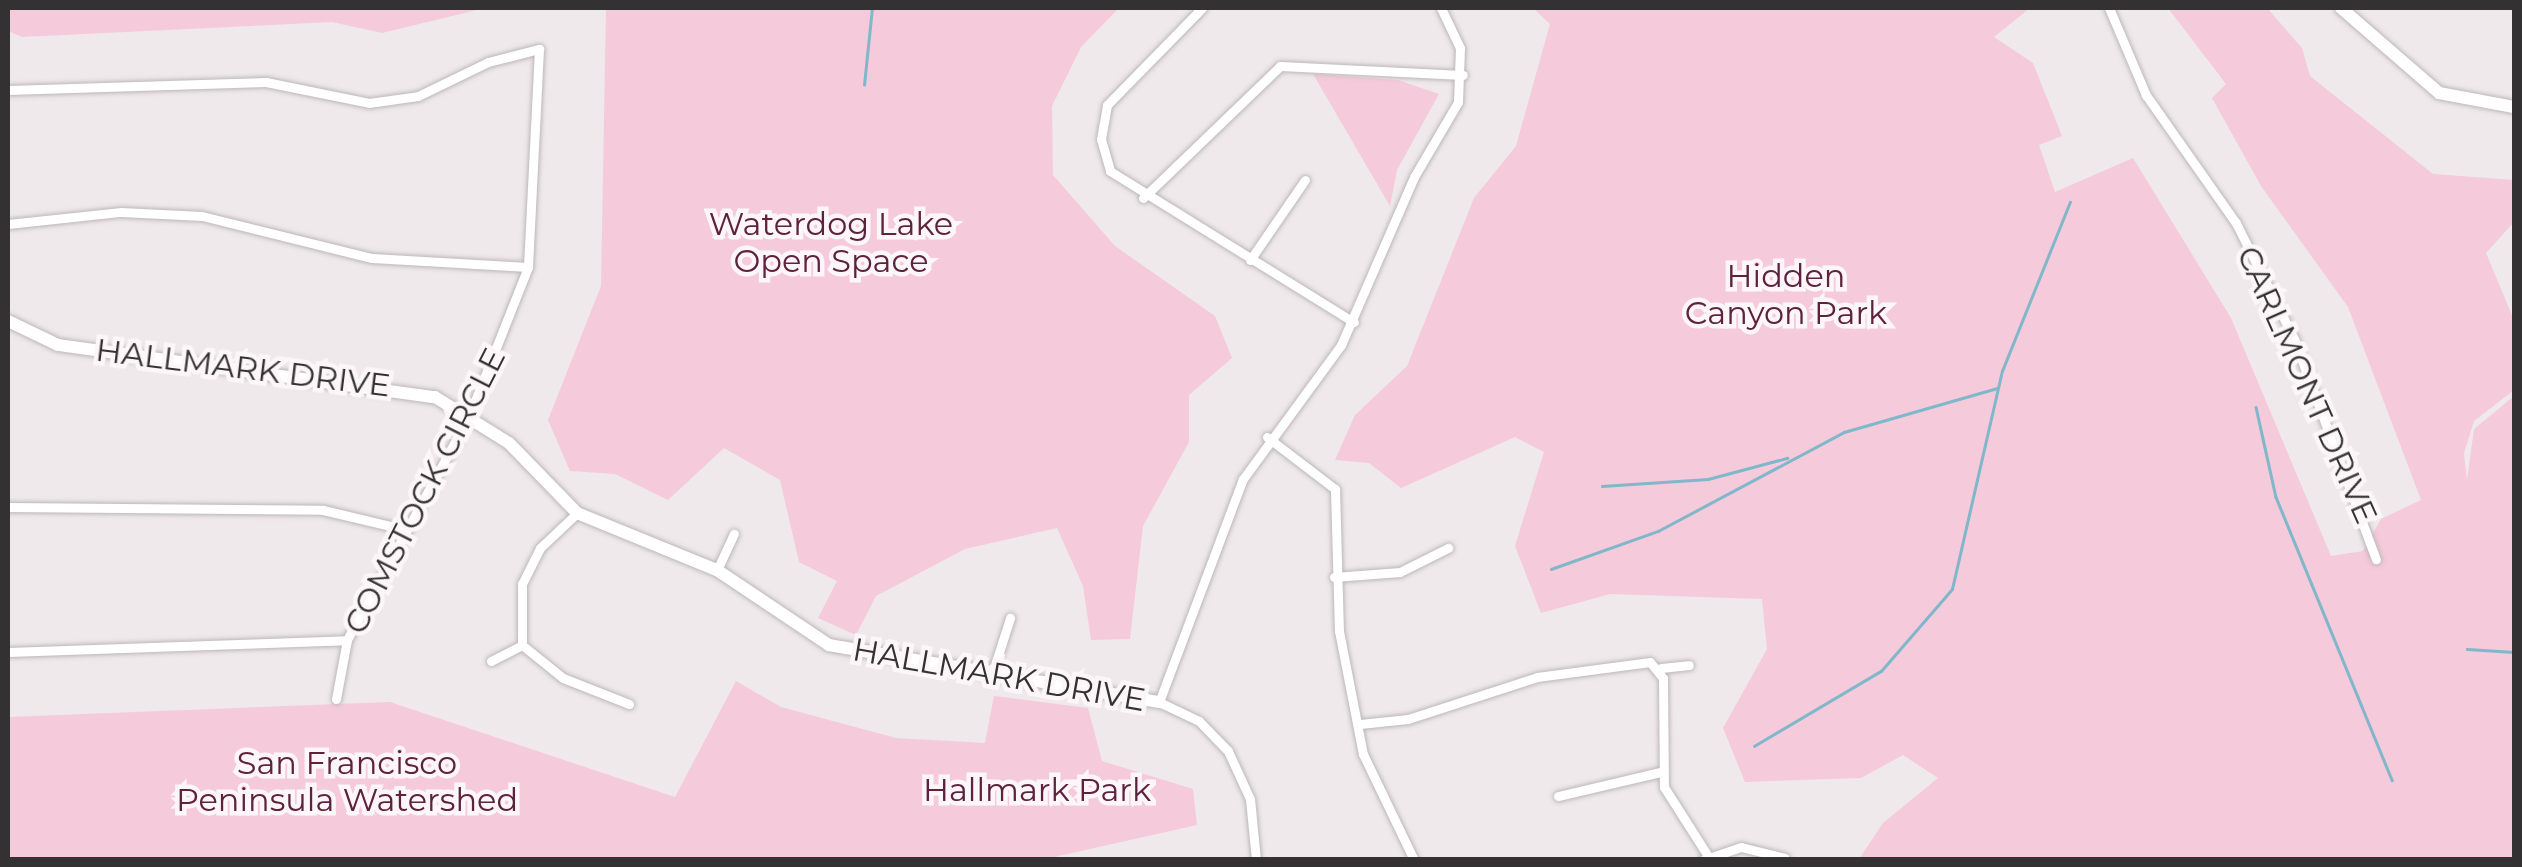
<!DOCTYPE html>
<html>
<head>
<meta charset="utf-8">
<style>
	body { margin:0 }
	#map { position:relative; width:2522px; height:867px; overflow:hidden; background:#efe9eb; font-family:Montserrat,sans-serif }
	div>[style] { position:absolute }
	[style*='--x'] { left:calc(var(--x)*1px); top:calc(var(--y)*1px); width:calc(var(--w)*1px); rotate:calc(var(--a)*1deg) }
	.green>* { inset:0; background:#f5cada }
	.stream>* { height:2.5px; margin:-1.25px; padding:0 1.25px; transform-origin:1.25px; border-radius:1.25px; background:#80b7ca }
	.roads { filter:drop-shadow(0 0 2px #bdb7b9) drop-shadow(0 0 2px #bdb7b9) }
	.street>* { height:9px; margin:-4.5px; padding:0 4.5px; transform-origin:4.5px; border-radius:4.5px; background:#fff }
	.secondary>* { height:12px; margin:-6px; padding:0 6px; transform-origin:6px; border-radius:6px; background:#fff }
	span { translate:-50% -50%; white-space:nowrap; text-align:center; line-height:1.15; -webkit-text-stroke:9px #fcf6f8; paint-order:stroke }
	.park-label { font-size:32px; color:#5e223e }
	.street-label { font-size:32px; color:#333132 }
	.frame { position:absolute; inset:0; border:10px solid #333132; pointer-events:none }
</style>
</head>
<body>
<div id="map">
	<div class="green">
		<i style="clip-path:polygon(8px 8px,485px 8px,382px 33px,332px 22px,22px 37px,8px 31px)"></i>
		<i style="clip-path:polygon(606px 8px,1119px 8px,1081px 47px,1052px 106px,1053px 175px,1115px 246px,1215px 316px,1232px 358px,1189px 395px,1189px 442px,1143px 526px,1130px 639px,1091px 640px,1083px 586px,1057px 528px,965px 549px,876px 596px,856px 635px,818px 618px,837px 581px,799px 562px,780px 480px,724px 448px,668px 500px,615px 474px,570px 471px,548px 420px,601px 286px)"></i>
		<i style="clip-path:polygon(1533px 8px,2030px 8px,1994px 37px,2033px 63px,2062px 136px,2039px 145px,2055px 192px,2133px 158px,2231px 318px,2331px 556px,2363px 551px,2381px 519px,2421px 500px,2348px 307px,2261px 186px,2212px 98px,2226px 84px,2168px 8px,2267px 8px,2302px 48px,2310px 76px,2433px 174px,2514px 180px,2514px 222px,2486px 253px,2514px 320px,2514px 390px,2474px 421px,2464px 453px,2467px 480px,2474px 429px,2514px 396px,2514px 859px,1859px 859px,1883px 823px,1938px 778px,1903px 755px,1861px 778px,1745px 782px,1723px 728px,1767px 649px,1762px 599px,1610px 594px,1541px 613px,1515px 546px,1544px 452px,1515px 437px,1401px 488px,1369px 463px,1335px 460px,1355px 415px,1407px 366px,1474px 198px,1516px 146px,1550px 24px)"></i>
		<i style="clip-path:polygon(1313px 74px,1398px 80px,1439px 94px,1397px 170px,1390px 206px)"></i>
		<i style="clip-path:polygon(736px 681px,781px 707px,896px 738px,985px 743px,994px 696px,1088px 708px,1102px 761px,1193px 789px,1197px 825px,1041px 860px,8px 859px,8px 717px,390px 702px,675px 797px)"></i>
	</div>
	<div class="stream">
		<i style="--x:864;--y:85;--w:77;--a:-84.1"></i>
		<i style="--x:2256;--y:407;--w:92;--a:77.5"></i>
		<i style="--x:2276;--y:497;--w:306;--a:67.7"></i>
		<i style="--x:1602;--y:486;--w:106;--a:-3.8"></i>
		<i style="--x:1708;--y:479;--w:82;--a:-14.9"></i>
		<i style="--x:1551;--y:569;--w:114;--a:-19.6"></i>
		<i style="--x:1658;--y:531;--w:211;--a:-28"></i>
		<i style="--x:1844;--y:432;--w:159;--a:-16"></i>
		<i style="--x:2467;--y:649;--w:47;--a:3.7"></i>
		<i style="--x:1754;--y:746;--w:147;--a:-30.6"></i>
		<i style="--x:1881;--y:671;--w:108;--a:-49.1"></i>
		<i style="--x:1952;--y:589;--w:224;--a:-77.1"></i>
		<i style="--x:2002;--y:371;--w:182;--a:-68.1"></i>
	</div>
	<div class="roads">
		<div class="street">
			<i style="--x:1202;--y:8;--w:136;--a:134.4"></i>
			<i style="--x:1107;--y:105;--w:35;--a:100"></i>
			<i style="--x:1101;--y:139;--w:33;--a:74"></i>
			<i style="--x:1110;--y:171;--w:287;--a:31.8"></i>
			<i style="--x:2109;--y:8;--w:95;--a:67"></i>
			<i style="--x:2146;--y:95;--w:156;--a:54.9"></i>
			<i style="--x:2236;--y:223;--w:130;--a:63.4"></i>
			<i style="--x:2294;--y:339;--w:235;--a:69.6"></i>
			<i style="--x:8;--y:90;--w:258;--a:-1.8"></i>
			<i style="--x:266;--y:82;--w:105;--a:11.5"></i>
			<i style="--x:369;--y:103;--w:49;--a:-8.1"></i>
			<i style="--x:418;--y:96;--w:78;--a:-25.9"></i>
			<i style="--x:488;--y:62;--w:53;--a:-14.3"></i>
			<i style="--x:539;--y:49;--w:218;--a:92.9"></i>
			<i style="--x:528;--y:267;--w:160;--a:111.6"></i>
			<i style="--x:469;--y:416;--w:255;--a:118.6"></i>
			<i style="--x:347;--y:640;--w:60;--a:100.6"></i>
			<i style="--x:1143;--y:198;--w:190;--a:-43.9"></i>
			<i style="--x:1280;--y:66;--w:183;--a:2.8"></i>
			<i style="--x:8;--y:224;--w:114;--a:-6.1"></i>
			<i style="--x:121;--y:212;--w:81;--a:2.8"></i>
			<i style="--x:202;--y:216;--w:175;--a:13.9"></i>
			<i style="--x:372;--y:258;--w:156;--a:3.3"></i>
			<i style="--x:1250;--y:260;--w:97;--a:-55.5"></i>
			<i style="--x:1267;--y:437;--w:86;--a:37.4"></i>
			<i style="--x:1335;--y:489;--w:142;--a:88.4"></i>
			<i style="--x:1339;--y:631;--w:125;--a:79"></i>
			<i style="--x:1363;--y:754;--w:118;--a:64.3"></i>
			<i style="--x:8;--y:507;--w:315;--a:0.5"></i>
			<i style="--x:323;--y:510;--w:86;--a:13.4"></i>
			<i style="--x:717;--y:570;--w:40;--a:-65"></i>
			<i style="--x:1334;--y:577;--w:66;--a:-4.3"></i>
			<i style="--x:1400;--y:572;--w:54;--a:-26.6"></i>
			<i style="--x:522;--y:645;--w:53;--a:38.8"></i>
			<i style="--x:563;--y:678;--w:71;--a:21.5"></i>
			<i style="--x:8;--y:652;--w:339;--a:-2"></i>
			<i style="--x:491;--y:661;--w:35;--a:-27"></i>
			<i style="--x:522;--y:645;--w:61;--a:-90"></i>
			<i style="--x:522;--y:584;--w:40;--a:-63.4"></i>
			<i style="--x:540;--y:548;--w:51;--a:-43.4"></i>
			<i style="--x:1661;--y:668;--w:28;--a:-6"></i>
			<i style="--x:993;--y:671;--w:56;--a:-72.2"></i>
			<i style="--x:1360;--y:724;--w:48;--a:-5.9"></i>
			<i style="--x:1408;--y:719;--w:136;--a:-18"></i>
			<i style="--x:1537;--y:677;--w:114;--a:-7.6"></i>
			<i style="--x:1650;--y:662;--w:21;--a:51"></i>
			<i style="--x:1663;--y:678;--w:109;--a:89.5"></i>
			<i style="--x:1664;--y:787;--w:82;--a:57.5"></i>
			<i style="--x:1558;--y:796;--w:105;--a:-13.2"></i>
			<i style="--x:1256;--y:860;--w:61;--a:-95.6"></i>
			<i style="--x:1250;--y:799;--w:53;--a:-114.6"></i>
			<i style="--x:1228;--y:751;--w:42;--a:-134"></i>
			<i style="--x:1199;--y:721;--w:44;--a:-154.6"></i>
			<i style="--x:1159;--y:702;--w:238;--a:-69.4"></i>
			<i style="--x:1243;--y:479;--w:166;--a:-53.8"></i>
			<i style="--x:1341;--y:345;--w:183;--a:-66.5"></i>
			<i style="--x:1414;--y:177;--w:87;--a:-59.6"></i>
			<i style="--x:1458;--y:102;--w:54;--a:-87.9"></i>
			<i style="--x:1460;--y:48;--w:44;--a:-115.4"></i>
			<i style="--x:1703;--y:860;--w:40;--a:-18.9"></i>
			<i style="--x:1741;--y:847;--w:45;--a:14"></i>
		</div>
		<div class="secondary">
			<i style="--x:2341;--y:8;--w:130;--a:40.9"></i>
			<i style="--x:2439;--y:93;--w:76;--a:10.6"></i>
			<i style="--x:8;--y:321;--w:55;--a:25.6"></i>
			<i style="--x:58;--y:345;--w:381;--a:7.9"></i>
			<i style="--x:435;--y:397;--w:87;--a:31.9"></i>
			<i style="--x:509;--y:443;--w:98;--a:45.8"></i>
			<i style="--x:577;--y:513;--w:151;--a:22.2"></i>
			<i style="--x:717;--y:570;--w:135;--a:33.8"></i>
			<i style="--x:829;--y:645;--w:335;--a:9.8"></i>
		</div>
	</div>
	<div class="park-label">
		<span style="left:831px;top:243px">Waterdog Lake<br>Open Space</span>
		<span style="left:1786px;top:295px">Hidden<br>Canyon Park</span>
		<span style="left:347px;top:782px">San Francisco<br>Peninsula Watershed</span>
		<span style="left:1037px;top:790px">Hallmark Park</span>
	</div>
	<div class="street-label">
		<span style="left:243px;top:368px;rotate:7deg">HALLMARK DRIVE</span>
		<span style="left:2307px;top:385px;rotate:66deg">CARLMONT DRIVE</span>
		<span style="left:425px;top:491px;rotate:-63deg">COMSTOCK CIRCLE</span>
		<span style="left:999px;top:675px;rotate:10deg">HALLMARK DRIVE</span>
	</div>
	<div class="frame"></div>
</div>
</body>
</html>
